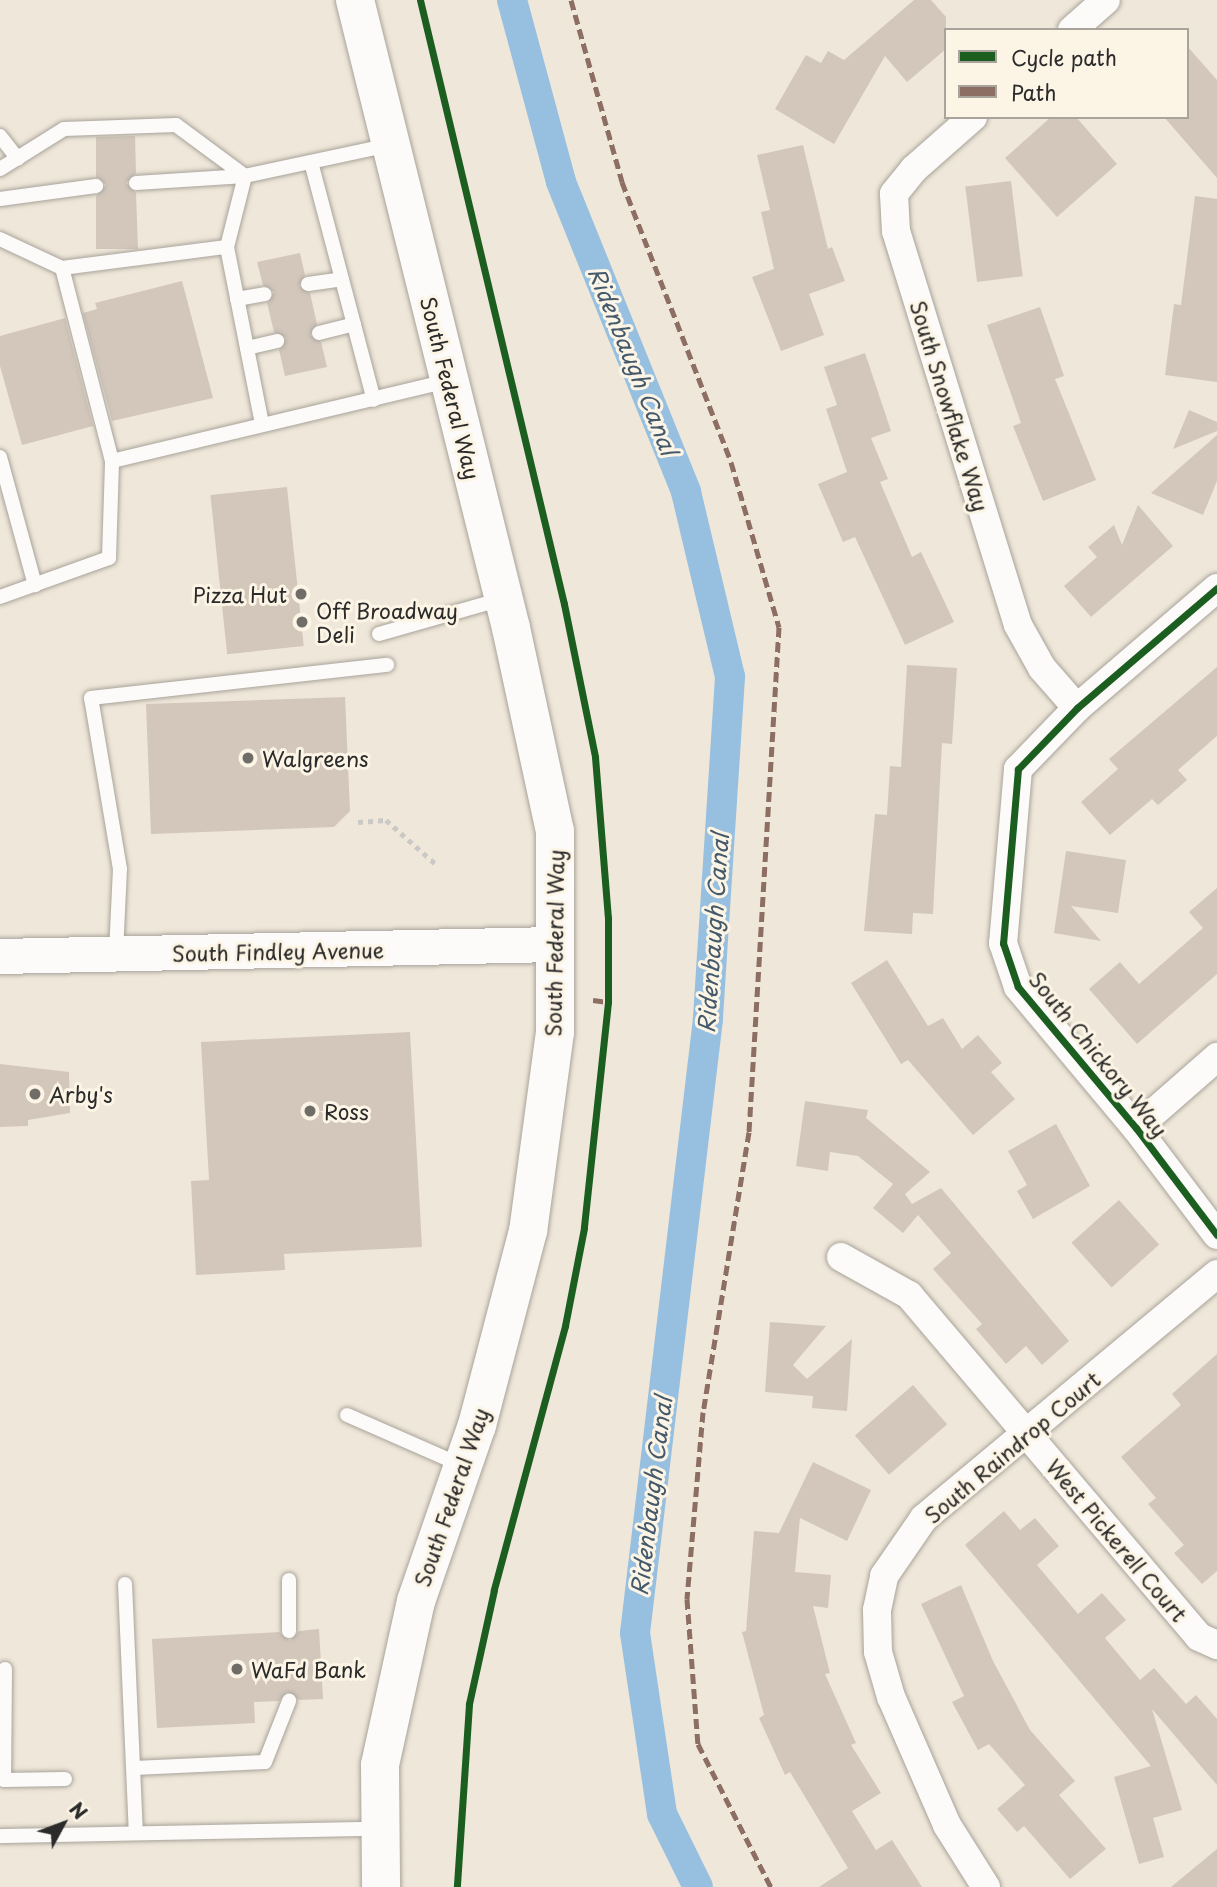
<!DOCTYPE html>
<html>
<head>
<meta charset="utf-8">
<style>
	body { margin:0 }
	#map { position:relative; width:1217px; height:1887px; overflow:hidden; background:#efe7d9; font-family:"Playpen Sans",sans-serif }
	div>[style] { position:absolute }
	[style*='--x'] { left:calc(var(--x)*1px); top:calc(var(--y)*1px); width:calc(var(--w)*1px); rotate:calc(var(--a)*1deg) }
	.canal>* { height:30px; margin:-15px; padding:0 15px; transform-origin:15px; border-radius:15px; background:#97c0e0 }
	.building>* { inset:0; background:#d3c7bc; transform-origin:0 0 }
	.path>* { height:4.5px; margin-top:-2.25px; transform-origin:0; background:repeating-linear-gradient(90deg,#cbc9c6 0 5px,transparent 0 10px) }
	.roads { filter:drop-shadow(0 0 2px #a8a39b) drop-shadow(0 0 2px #a8a39b) }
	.service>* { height:14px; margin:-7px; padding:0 7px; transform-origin:7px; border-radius:7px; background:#fdfbf9 }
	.minor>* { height:28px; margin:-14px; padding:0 14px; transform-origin:14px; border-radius:14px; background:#fdfbf9 }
	.tertiary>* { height:35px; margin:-17.5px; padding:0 17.5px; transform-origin:17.5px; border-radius:17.5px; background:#fdfbf9 }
	.secondary>* { height:38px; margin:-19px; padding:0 19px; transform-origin:19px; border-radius:19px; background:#fdfbf9 }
	.quiet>* { height:5px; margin-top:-2.5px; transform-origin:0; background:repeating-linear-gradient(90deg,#8d6e63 0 10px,transparent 0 15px) }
	.cycleway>* { height:7px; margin:-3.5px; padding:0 3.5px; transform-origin:3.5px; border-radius:3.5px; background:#1b5e20 }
	.dots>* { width:19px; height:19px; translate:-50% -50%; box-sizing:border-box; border:4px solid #fcf5e5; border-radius:50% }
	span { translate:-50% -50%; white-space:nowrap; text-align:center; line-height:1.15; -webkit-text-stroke:6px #fcf5e5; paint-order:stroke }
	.street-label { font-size:21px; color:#2b2b2b }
	.poi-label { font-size:21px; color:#2b2b2b }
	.right { translate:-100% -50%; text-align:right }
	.left { translate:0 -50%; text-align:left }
	.water-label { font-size:23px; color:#44596b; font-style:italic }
	.legend { position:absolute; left:944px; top:28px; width:245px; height:91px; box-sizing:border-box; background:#fcf5e5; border:2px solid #a8a49b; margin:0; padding:9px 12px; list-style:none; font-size:21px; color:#2b2b2b }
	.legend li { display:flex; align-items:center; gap:14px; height:35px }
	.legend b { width:35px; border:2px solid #a8a49b }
	.north { position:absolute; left:28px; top:1789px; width:70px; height:70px; -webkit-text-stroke:5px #fcf5e5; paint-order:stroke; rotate:49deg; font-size:19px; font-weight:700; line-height:28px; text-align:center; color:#2b2b2b }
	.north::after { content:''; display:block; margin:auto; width:24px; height:32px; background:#2b2b2b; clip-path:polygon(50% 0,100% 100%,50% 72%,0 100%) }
</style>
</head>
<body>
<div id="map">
	<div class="canal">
		<i style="--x:512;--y:0;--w:188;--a:74.9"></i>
		<i style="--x:561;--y:182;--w:334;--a:68"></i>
		<i style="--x:686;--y:492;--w:190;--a:76.6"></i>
		<i style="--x:730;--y:677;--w:343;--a:93.7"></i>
		<i style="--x:708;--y:1019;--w:618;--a:96.78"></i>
		<i style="--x:635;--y:1633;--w:183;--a:81.5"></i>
		<i style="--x:662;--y:1814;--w:81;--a:63.7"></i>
	</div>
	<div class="building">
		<i style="clip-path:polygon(914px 0,931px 0,946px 17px,946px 49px,907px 82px,885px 56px,834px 144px,775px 109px,806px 55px,821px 63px,828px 51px,844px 60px)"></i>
		<i style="clip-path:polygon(1187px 46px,1217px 80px,1217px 178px,1164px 117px,1187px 117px)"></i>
		<i style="clip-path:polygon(1051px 117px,1076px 117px,1117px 164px,1057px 217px,1005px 158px)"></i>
		<i style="clip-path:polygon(135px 136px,136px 173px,126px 183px,136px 193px,138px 249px,96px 249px,96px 196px,106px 185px,96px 177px,96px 137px)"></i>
		<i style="clip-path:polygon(803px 145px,828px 249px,832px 247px,845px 281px,809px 294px,824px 335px,781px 351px,752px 277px,774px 269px,761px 212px,770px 210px,757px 155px)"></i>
		<i style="left:1011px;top:181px;width:96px;height:46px;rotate:83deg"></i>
		<i style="clip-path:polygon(1195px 196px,1217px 199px,1217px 382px,1165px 375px,1174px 304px,1181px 305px)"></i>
		<i style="clip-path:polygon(300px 253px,305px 275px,299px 286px,310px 293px,317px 324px,310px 335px,321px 342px,327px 367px,285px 376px,279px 350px,286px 338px,274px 332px,267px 303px,274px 292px,263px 285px,257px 262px)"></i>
		<i style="clip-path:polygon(182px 281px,213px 398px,112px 421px,83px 313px,97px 309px,95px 303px)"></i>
		<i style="clip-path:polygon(1040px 307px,1064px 376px,1055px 379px,1096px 480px,1043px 501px,1013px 426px,1021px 423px,987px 325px)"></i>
		<i style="clip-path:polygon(65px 318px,93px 426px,22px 445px,0 366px,0 336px)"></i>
		<i style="clip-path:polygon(865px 353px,891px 431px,871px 438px,888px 479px,880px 482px,912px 557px,921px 552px,954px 622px,905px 645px,855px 537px,843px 542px,818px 484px,847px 472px,826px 409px,837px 405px,824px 367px)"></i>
		<i style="clip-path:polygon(1189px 410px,1217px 422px,1217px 431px,1173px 449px)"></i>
		<i style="clip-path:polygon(1217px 435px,1217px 481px,1203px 515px,1151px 493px)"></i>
		<i style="left:287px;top:487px;width:160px;height:77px;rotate:84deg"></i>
		<i style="clip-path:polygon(1138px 505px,1173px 546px,1091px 617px,1064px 586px,1097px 557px,1088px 547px,1114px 525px,1122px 545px)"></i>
		<i style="clip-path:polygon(907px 665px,957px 668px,952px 744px,942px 743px,933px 914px,913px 913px,912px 934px,864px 931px,875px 814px,887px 815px,890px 766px,901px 767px)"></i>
		<i style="clip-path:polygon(1217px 667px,1217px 736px,1178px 770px,1187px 780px,1158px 805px,1152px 799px,1110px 835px,1081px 802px,1118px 769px,1109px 759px)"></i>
		<i style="clip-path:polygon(345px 697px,350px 811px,334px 827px,151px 834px,146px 704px)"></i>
		<i style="clip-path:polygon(1066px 851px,1126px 860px,1118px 913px,1071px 906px,1101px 941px,1054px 933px)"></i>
		<i style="clip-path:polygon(1217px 888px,1217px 974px,1137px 1044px,1089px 989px,1120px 962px,1139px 984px,1203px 928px,1189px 912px)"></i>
		<i style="clip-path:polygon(887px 960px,928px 1026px,943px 1018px,962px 1049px,978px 1035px,1002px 1063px,991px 1072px,1015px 1099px,973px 1135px,908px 1060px,901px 1064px,851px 983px)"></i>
		<i style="clip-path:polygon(410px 1032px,422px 1247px,284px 1254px,285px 1270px,196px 1275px,191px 1181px,209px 1180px,201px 1042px)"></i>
		<i style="clip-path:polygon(0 1064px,69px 1072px,70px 1113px,28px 1120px,28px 1126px,0 1127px)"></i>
		<i style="clip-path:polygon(805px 1101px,868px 1110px,866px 1118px,930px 1172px,905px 1194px,912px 1204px,941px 1188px,1069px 1341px,1042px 1365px,1026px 1346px,1006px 1364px,976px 1329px,982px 1324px,933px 1269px,951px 1253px,918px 1215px,903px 1233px,873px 1208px,893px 1184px,858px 1156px,830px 1152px,828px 1171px,796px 1166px)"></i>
		<i style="clip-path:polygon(1056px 1124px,1090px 1186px,1033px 1219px,1017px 1191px,1027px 1185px,1008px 1151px)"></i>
		<i style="left:1119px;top:1200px;width:60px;height:64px;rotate:48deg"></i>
		<i style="clip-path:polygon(770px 1322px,826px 1326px,793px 1365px,807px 1379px,852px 1339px,847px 1411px,812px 1408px,813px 1396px,765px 1392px)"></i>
		<i style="clip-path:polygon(1217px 1354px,1217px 1571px,1202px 1584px,1174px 1553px,1184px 1545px,1148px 1504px,1156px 1498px,1121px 1457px,1181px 1405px,1172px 1394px)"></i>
		<i style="left:913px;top:1385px;width:52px;height:77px;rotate:49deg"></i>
		<i style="clip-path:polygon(813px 1462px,871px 1490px,847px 1541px,800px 1518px,795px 1572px,831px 1575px,828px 1608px,813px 1606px,830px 1673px,825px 1674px,856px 1743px,851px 1745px,881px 1793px,852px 1811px,876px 1850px,892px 1840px,922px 1887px,819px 1887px,848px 1868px,790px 1772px,785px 1775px,759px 1718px,764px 1715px,742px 1632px,746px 1631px,754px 1531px,779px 1533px)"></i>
		<i style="clip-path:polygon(1004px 1511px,1020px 1530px,1035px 1518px,1059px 1546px,1037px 1565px,1078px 1614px,1102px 1593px,1126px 1620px,1105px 1638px,1140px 1680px,1154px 1668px,1186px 1704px,1196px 1695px,1217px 1719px,1217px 1785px,1152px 1709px,1182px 1810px,1153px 1818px,1164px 1857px,1139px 1864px,1114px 1777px,1151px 1766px,965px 1545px)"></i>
		<i style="clip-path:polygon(961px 1585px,993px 1661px,1030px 1730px,1075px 1781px,1059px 1795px,1106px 1849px,1070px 1879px,1024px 1826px,1017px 1832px,997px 1809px,1025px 1785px,989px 1744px,978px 1750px,952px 1702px,964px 1696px,921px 1604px)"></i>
		<i style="clip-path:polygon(319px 1629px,323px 1699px,299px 1700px,287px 1692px,279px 1701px,254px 1702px,255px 1723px,157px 1728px,152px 1639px,279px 1632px,290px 1641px,299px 1631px)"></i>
		<i style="clip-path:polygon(1217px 1849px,1217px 1887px,1171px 1887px)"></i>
	</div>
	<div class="path">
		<i style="--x:358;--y:822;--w:28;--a:-4"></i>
		<i style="--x:386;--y:820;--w:69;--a:41.5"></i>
	</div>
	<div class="roads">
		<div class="service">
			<i style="--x:0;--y:136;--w:29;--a:52"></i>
			<i style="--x:311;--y:162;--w:246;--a:75.2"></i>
			<i style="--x:0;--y:169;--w:75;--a:-32"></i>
			<i style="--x:64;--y:129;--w:112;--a:-2"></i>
			<i style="--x:176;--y:125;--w:86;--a:36.5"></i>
			<i style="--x:136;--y:183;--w:109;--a:-3.7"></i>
			<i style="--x:0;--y:199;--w:97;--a:-7.7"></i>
			<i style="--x:0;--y:239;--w:68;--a:25.1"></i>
			<i style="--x:62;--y:268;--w:166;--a:-7.3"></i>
			<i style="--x:308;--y:284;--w:34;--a:-8"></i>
			<i style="--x:237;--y:299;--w:28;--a:-10"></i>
			<i style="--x:319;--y:333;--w:36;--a:-14"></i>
			<i style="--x:247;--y:348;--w:31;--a:-13"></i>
			<i style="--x:262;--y:424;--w:180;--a:-101.2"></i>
			<i style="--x:227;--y:247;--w:73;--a:-75.8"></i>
			<i style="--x:245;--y:176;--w:148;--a:-12.1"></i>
			<i style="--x:0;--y:457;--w:133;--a:74.7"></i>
			<i style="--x:112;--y:461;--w:345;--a:-13.4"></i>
			<i style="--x:0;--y:597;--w:116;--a:-19.7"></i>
			<i style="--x:109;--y:558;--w:97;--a:-88.2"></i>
			<i style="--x:112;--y:461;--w:199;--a:-104.5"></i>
			<i style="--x:379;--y:634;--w:128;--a:-15.9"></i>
			<i style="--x:116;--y:953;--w:84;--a:-87.3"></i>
			<i style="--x:120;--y:869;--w:173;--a:-99.6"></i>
			<i style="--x:91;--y:698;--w:298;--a:-6.4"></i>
			<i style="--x:347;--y:1415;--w:124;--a:23.7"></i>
			<i style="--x:125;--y:1584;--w:249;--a:87.5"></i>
			<i style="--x:289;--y:1631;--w:51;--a:-90"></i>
			<i style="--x:5;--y:1669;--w:111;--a:90.5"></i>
			<i style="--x:4;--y:1780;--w:61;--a:-0.9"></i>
			<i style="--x:134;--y:1768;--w:131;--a:-2.6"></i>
			<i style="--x:265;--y:1762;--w:66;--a:-68.5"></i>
			<i style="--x:0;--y:1836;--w:379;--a:-1.1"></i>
		</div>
		<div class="minor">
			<i style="--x:1072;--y:30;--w:45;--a:-41.4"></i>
			<i style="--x:973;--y:117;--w:79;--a:138.6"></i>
			<i style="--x:914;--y:169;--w:32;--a:129"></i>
			<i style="--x:894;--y:194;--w:37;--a:87"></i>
			<i style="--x:896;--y:231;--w:412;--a:72.8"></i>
			<i style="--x:1018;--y:625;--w:49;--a:60.8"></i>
			<i style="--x:1042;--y:668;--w:53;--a:48.8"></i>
			<i style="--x:1217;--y:588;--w:184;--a:139.4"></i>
			<i style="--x:1077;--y:708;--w:85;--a:134"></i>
			<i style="--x:1018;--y:769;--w:175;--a:94.9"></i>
			<i style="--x:1003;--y:943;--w:46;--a:71.2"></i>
			<i style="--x:1018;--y:987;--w:184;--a:50.1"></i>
			<i style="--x:1136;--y:1128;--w:134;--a:52.9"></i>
			<i style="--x:1136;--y:1128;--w:108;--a:-41.2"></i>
			<i style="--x:841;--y:1257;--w:78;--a:29.2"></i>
			<i style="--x:909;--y:1295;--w:448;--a:49.7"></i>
			<i style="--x:1199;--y:1637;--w:20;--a:24"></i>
			<i style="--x:986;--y:1887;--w:73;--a:-122.2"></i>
			<i style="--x:947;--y:1825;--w:140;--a:-113.6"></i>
			<i style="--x:891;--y:1697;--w:47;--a:-106.1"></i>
			<i style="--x:878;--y:1652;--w:42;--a:-91.4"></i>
			<i style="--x:877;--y:1610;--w:35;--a:-78"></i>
			<i style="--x:884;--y:1576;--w:70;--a:-55.4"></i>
			<i style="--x:924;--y:1518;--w:381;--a:-39.8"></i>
		</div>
		<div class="tertiary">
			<i style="--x:0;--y:956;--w:555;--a:-1.24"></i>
		</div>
		<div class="secondary">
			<i style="--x:355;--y:0;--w:647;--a:76.05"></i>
			<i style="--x:511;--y:628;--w:208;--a:77.8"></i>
			<i style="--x:555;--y:831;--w:201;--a:90"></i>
			<i style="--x:555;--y:1032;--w:201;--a:97.7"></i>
			<i style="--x:528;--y:1231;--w:201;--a:104.7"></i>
			<i style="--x:477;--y:1425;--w:186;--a:109.1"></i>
			<i style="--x:416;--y:1601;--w:168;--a:102.4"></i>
			<i style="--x:380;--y:1765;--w:122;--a:89.5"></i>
		</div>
	</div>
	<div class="quiet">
		<i style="--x:571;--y:0;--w:189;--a:74.3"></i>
		<i style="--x:622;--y:182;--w:300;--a:68.7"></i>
		<i style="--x:731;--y:462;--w:172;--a:73.8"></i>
		<i style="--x:779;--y:627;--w:506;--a:93.4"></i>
		<i style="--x:749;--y:1132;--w:284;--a:99.3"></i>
		<i style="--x:703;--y:1412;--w:188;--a:94.9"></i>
		<i style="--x:687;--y:1599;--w:145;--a:85.7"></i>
		<i style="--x:698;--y:1744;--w:161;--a:63"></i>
		<i style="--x:593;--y:1000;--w:15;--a:8"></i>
	</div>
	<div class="cycleway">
		<i style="--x:420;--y:0;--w:621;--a:76.59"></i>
		<i style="--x:564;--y:604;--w:156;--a:78.5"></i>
		<i style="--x:595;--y:757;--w:162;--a:85.4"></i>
		<i style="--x:608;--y:918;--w:84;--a:90"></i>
		<i style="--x:608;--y:1002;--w:227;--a:96.1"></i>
		<i style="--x:584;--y:1228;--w:100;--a:101"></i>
		<i style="--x:565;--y:1326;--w:273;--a:105.1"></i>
		<i style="--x:494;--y:1590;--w:117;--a:102.4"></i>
		<i style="--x:469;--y:1704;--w:183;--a:93.8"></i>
		<i style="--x:1217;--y:588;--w:184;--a:139.4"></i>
		<i style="--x:1077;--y:708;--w:85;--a:134"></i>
		<i style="--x:1018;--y:769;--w:175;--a:94.9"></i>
		<i style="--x:1003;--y:943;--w:46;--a:71.2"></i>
		<i style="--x:1018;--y:987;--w:184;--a:50.1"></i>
		<i style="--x:1136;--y:1128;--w:134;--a:52.9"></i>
	</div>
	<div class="dots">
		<i style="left:301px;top:594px;background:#706d68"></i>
		<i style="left:302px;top:622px;background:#706d68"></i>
		<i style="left:248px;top:758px;background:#706d68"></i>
		<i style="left:35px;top:1094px;background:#706d68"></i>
		<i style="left:310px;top:1111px;background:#706d68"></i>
		<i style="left:237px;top:1669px;background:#706d68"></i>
	</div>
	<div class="street-label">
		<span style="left:451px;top:388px;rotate:76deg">South Federal Way</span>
		<span style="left:950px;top:406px;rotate:73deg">South Snowflake Way</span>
		<span style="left:554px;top:943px;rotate:-89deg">South Federal Way</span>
		<span style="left:278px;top:951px;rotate:-1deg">South Findley Avenue</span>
		<span style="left:1099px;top:1054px;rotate:51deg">South Chickory Way</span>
		<span style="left:1012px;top:1447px;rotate:-40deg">South Raindrop Court</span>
		<span style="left:451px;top:1497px;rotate:-71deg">South Federal Way</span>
		<span style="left:1117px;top:1540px;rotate:50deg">West Pickerell Court</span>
	</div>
	<div class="poi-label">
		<span class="right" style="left:287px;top:594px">Pizza Hut</span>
		<span class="left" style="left:316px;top:622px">Off Broadway<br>Deli</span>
		<span class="left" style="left:262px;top:758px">Walgreens</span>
		<span class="left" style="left:49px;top:1094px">Arby's</span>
		<span class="left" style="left:324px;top:1111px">Ross</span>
		<span class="left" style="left:251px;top:1669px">WaFd Bank</span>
	</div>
	<div class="water-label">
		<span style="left:633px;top:361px;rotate:68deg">Ridenbaugh Canal</span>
		<span style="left:713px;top:933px;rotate:-86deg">Ridenbaugh Canal</span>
		<span style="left:651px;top:1496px;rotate:-83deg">Ridenbaugh Canal</span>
	</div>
	<ul class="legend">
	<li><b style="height:9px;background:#1b5e20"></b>Cycle path</li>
	<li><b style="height:9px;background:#8d6e63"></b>Path</li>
	</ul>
	<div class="north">N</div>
</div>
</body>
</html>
